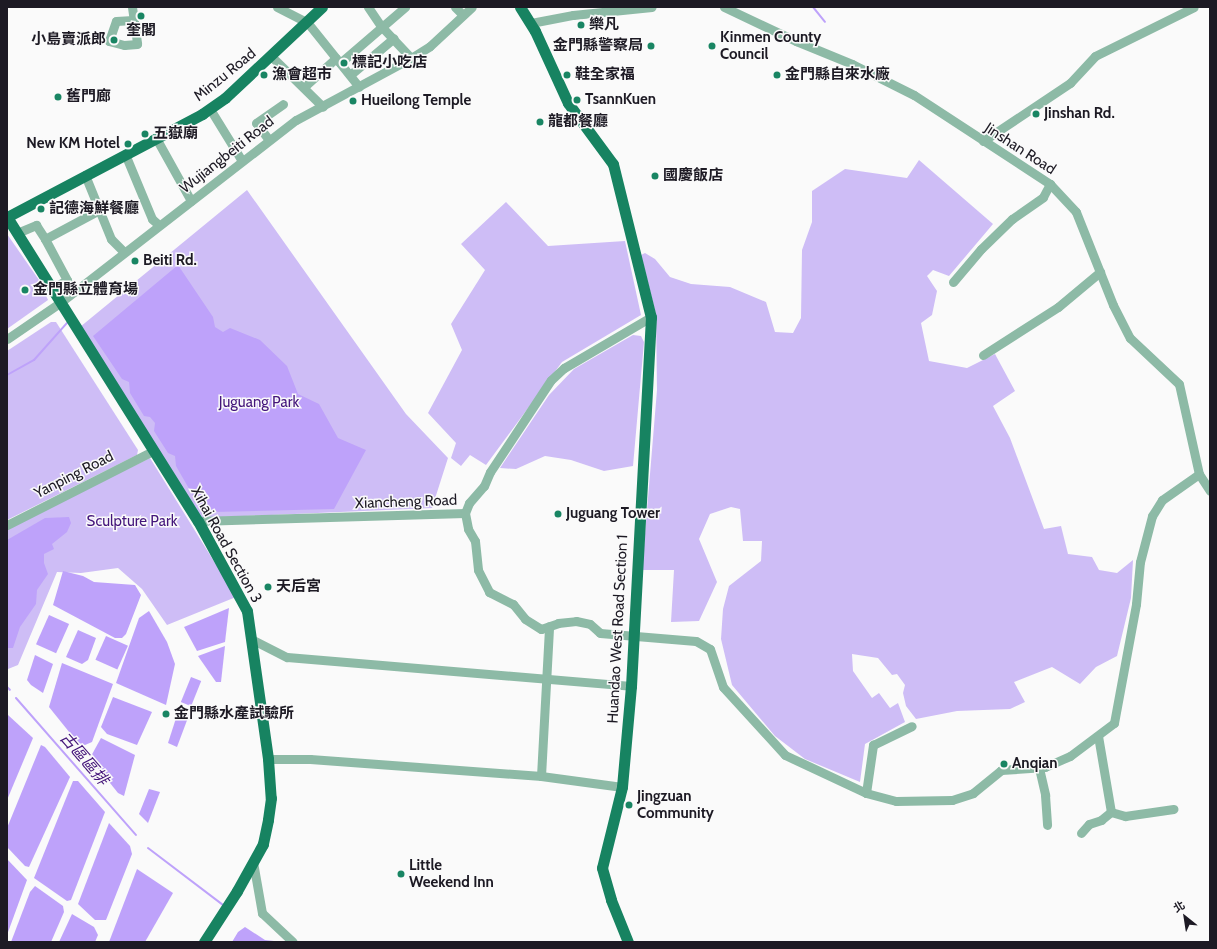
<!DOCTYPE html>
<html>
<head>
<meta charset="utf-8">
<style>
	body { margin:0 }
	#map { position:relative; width:1217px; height:949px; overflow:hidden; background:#fafafa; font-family:Cabin,"Noto Sans TC",sans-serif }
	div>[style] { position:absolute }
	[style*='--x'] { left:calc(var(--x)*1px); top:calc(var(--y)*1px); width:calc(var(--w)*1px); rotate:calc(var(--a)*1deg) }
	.green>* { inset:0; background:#cebdf6 }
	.water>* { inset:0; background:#bea2fa; transform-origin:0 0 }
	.stream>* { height:2px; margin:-1px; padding:0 1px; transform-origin:1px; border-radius:1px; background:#bea2fa }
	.minor>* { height:9px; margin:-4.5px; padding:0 4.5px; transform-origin:4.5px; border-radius:4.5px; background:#8dbaa6 }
	.major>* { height:11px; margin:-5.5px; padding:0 5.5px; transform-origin:5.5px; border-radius:5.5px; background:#178361 }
	.dots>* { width:11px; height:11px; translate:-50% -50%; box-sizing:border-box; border:2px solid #fafafa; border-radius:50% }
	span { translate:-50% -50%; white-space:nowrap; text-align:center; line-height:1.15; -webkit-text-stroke:3px #fafafa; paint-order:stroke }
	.poi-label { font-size:15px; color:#1d1a24; font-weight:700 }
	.left { translate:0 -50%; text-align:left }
	.right { translate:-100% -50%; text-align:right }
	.street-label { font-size:15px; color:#1d1a24 }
	.park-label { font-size:15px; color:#44167b }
	.water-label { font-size:16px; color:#411177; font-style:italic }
	.frame { position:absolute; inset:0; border:8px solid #1d1a24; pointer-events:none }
	.north { position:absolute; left:1165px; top:897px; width:40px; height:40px; -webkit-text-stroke:3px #fafafa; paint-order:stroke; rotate:330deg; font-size:11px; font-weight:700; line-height:16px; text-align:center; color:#1d1a24 }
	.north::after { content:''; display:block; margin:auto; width:14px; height:18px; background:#1d1a24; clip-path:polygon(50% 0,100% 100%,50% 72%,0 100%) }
</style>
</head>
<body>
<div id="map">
	<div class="green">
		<i style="clip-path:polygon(919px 160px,993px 224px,949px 276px,933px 270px,927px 276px,937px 291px,932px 315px,921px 323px,929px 361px,967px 368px,995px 354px,1015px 391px,993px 406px,1010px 438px,1044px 529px,1061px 526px,1068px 554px,1092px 557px,1099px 570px,1117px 573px,1133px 560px,1131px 598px,1117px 656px,1096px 667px,1080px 684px,1052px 667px,1014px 682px,1025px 702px,1010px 709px,957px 711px,916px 719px,906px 706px,903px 693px,905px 685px,897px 674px,892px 675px,878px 658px,852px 654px,853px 671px,872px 698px,879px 693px,890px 708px,898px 703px,905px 722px,865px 744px,860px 782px,805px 759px,775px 736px,732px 685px,721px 639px,723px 609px,729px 586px,761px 561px,762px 541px,743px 541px,740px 509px,731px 507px,710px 514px,699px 539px,717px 582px,699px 621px,671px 622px,674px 570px,642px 570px,657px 390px,656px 314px,641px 255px,645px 253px,655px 259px,670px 277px,691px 284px,730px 287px,766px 302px,775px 332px,793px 333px,801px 318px,802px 250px,812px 222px,812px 191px,845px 169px,907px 178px)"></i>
		<i style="clip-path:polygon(247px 190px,406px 414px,448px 458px,432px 508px,199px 518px,80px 327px)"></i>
		<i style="clip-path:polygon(506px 202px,548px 246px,625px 241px,641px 315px,562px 362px,486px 465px,470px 455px,461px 466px,451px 458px,456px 443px,428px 413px,462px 350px,451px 324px,485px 270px,461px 244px)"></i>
		<i style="clip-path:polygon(7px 234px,39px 280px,48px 300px,7px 329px)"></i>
		<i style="clip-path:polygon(51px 322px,56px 322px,138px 450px,137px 455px,7px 520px,7px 351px)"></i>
		<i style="clip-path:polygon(633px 335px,641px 336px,644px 342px,633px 466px,604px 471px,571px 460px,545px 456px,516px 469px,500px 468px,549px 395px,574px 369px)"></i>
		<i style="clip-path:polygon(150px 458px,236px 597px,167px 625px,142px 589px,118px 568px,81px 573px,57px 572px,18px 665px,8px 669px,7px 528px)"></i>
	</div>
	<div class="water">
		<i style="clip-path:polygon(178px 265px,213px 317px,215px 327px,223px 332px,230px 328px,260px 340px,287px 366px,298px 394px,319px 404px,338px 438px,366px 450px,334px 509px,213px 512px,199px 506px,176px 466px,175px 456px,168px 453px,154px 431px,155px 423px,150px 417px,144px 416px,130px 393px,129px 382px,122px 379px,93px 336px)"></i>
		<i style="clip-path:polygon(69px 517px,71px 523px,67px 532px,52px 544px,54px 549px,44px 554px,44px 563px,48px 574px,37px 590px,36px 604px,20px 627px,13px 648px,7px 648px,7px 540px,45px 518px)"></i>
		<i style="clip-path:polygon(63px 571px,83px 576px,94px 582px,135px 585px,141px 595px,126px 634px,122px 638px,115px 638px,53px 605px)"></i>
		<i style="clip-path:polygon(229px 608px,225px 642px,197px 651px,184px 627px)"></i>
		<i style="clip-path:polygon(149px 611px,167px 642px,175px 664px,166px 705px,116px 683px,139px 618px)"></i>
		<i style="left:49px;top:615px;width:22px;height:32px;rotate:24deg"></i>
		<i style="clip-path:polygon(78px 630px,96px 638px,88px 660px,82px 664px,66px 657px)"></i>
		<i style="left:106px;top:636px;width:24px;height:26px;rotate:24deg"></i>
		<i style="clip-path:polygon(225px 646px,221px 682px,216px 682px,198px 656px)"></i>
		<i style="clip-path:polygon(35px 655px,53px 664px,43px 693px,31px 685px,27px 680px)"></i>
		<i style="clip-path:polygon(62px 663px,113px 684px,92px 742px,85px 745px,78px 743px,49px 707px)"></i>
		<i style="left:191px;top:677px;width:11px;height:27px;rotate:22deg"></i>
		<i style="clip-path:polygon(113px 697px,152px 712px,137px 745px,107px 734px,101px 727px)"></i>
		<i style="clip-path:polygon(178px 712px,189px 715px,177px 747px,168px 743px)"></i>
		<i style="clip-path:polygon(8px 715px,33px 738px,7px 800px,7px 717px)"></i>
		<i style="clip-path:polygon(101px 738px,135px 755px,124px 796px,118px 793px,90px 758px)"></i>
		<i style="clip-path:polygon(41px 745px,45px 747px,70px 777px,29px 867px,25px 866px,7px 847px,7px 828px)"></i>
		<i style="clip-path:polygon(73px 781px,78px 781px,105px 812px,71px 900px,67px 901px,34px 878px)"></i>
		<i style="clip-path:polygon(149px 789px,160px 792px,148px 823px,139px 814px)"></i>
		<i style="clip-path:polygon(109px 823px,130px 846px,132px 854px,106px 920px,95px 920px,78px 904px)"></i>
		<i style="clip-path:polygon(7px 859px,27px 880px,7px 935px)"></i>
		<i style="clip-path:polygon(137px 869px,173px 893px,145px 942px,109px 942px)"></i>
		<i style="clip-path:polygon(35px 886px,63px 906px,64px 912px,51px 942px,11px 942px,30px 892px)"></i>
		<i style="clip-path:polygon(72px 914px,94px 927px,98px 935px,95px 942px,59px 942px)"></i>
		<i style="clip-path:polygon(245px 927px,265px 940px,283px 942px,232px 942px,238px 932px)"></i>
	</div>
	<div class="stream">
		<i style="--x:813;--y:7;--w:19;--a:51"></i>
		<i style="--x:7;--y:375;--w:31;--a:-29"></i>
		<i style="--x:34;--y:360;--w:50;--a:-48.3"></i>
		<i style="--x:7;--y:687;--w:4;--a:45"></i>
		<i style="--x:16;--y:698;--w:182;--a:48.8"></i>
		<i style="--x:148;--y:848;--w:94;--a:37.2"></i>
	</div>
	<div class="minor">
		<i style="--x:132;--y:7;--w:37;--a:82"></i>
		<i style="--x:137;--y:44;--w:13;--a:176"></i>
		<i style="--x:124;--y:45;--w:16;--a:-165"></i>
		<i style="--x:109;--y:41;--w:21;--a:-71"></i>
		<i style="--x:116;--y:21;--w:17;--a:-3"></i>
		<i style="--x:277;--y:7;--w:34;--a:27"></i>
		<i style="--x:307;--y:22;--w:83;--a:51.3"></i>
		<i style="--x:368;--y:7;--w:23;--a:56"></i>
		<i style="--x:381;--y:26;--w:44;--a:46.8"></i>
		<i style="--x:455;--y:7;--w:11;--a:45"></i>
		<i style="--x:724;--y:7;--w:80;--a:25.3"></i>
		<i style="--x:796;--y:41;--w:61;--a:22.3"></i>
		<i style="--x:852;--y:64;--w:69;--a:26.6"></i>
		<i style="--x:914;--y:95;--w:163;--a:33.2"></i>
		<i style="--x:1050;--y:184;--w:38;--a:47"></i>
		<i style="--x:1076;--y:212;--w:100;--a:68.3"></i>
		<i style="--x:1113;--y:305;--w:37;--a:63"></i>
		<i style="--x:1130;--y:338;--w:67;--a:43.2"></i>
		<i style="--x:1179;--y:384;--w:92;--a:77.5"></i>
		<i style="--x:1199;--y:474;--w:20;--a:57"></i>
		<i style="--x:531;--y:23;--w:43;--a:-10.8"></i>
		<i style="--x:573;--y:15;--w:79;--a:-5.8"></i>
		<i style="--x:272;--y:57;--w:71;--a:44.4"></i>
		<i style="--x:340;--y:63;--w:86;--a:-40.7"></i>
		<i style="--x:350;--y:75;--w:57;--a:-40.1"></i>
		<i style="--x:304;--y:87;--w:43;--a:-42.2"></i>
		<i style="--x:210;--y:109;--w:61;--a:58.4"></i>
		<i style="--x:156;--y:138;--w:72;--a:60.9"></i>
		<i style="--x:269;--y:140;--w:21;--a:-127"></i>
		<i style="--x:256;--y:123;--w:33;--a:-35"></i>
		<i style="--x:983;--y:141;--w:105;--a:-33.7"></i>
		<i style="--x:1070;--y:83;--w:37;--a:-47"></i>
		<i style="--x:1095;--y:56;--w:110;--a:-26.3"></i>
		<i style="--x:125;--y:154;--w:70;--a:67.4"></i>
		<i style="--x:152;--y:219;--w:9;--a:41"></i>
		<i style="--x:85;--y:175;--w:69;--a:67.9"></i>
		<i style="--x:111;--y:239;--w:18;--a:45"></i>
		<i style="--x:17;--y:233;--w:21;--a:-23"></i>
		<i style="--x:36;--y:225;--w:17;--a:57"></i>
		<i style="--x:45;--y:239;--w:61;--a:-28.2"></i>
		<i style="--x:45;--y:239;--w:47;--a:61.8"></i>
		<i style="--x:67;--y:280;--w:16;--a:150"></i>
		<i style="--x:953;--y:282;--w:43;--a:-49.7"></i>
		<i style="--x:981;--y:249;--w:43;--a:-44.1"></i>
		<i style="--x:1012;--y:219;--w:38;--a:-35"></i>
		<i style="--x:1043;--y:197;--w:15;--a:-62"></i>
		<i style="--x:7;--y:339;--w:65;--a:-34.4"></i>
		<i style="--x:61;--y:302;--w:297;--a:-37.8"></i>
		<i style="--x:296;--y:120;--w:131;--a:-28.3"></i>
		<i style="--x:411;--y:58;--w:22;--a:-32"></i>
		<i style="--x:430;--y:46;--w:57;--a:-42.9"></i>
		<i style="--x:983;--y:355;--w:89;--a:-32.6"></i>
		<i style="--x:1058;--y:307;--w:55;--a:-39.8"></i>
		<i style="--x:465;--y:513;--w:11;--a:-68"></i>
		<i style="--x:469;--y:503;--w:23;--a:-49"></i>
		<i style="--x:484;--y:486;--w:15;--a:-67"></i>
		<i style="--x:490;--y:472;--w:110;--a:-56.5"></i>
		<i style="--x:551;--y:380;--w:18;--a:-43"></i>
		<i style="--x:564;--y:368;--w:101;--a:-30.4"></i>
		<i style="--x:198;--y:521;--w:267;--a:-1.7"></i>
		<i style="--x:465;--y:513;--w:16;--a:79"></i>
		<i style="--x:468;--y:529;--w:14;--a:60"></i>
		<i style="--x:475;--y:541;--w:29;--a:84"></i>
		<i style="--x:478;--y:570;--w:25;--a:63"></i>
		<i style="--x:489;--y:592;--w:27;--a:27"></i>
		<i style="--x:513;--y:604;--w:19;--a:51"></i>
		<i style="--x:525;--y:619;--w:19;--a:32"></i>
		<i style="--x:541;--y:629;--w:18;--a:-19"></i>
		<i style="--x:558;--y:623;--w:18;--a:-6"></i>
		<i style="--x:576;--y:621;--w:14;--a:12"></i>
		<i style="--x:590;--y:624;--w:13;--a:42"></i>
		<i style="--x:600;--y:633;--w:96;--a:4.8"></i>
		<i style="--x:696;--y:641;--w:16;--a:30"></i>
		<i style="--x:710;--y:649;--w:40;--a:71.1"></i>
		<i style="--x:723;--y:687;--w:92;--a:47.6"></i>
		<i style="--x:785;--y:755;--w:89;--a:25.1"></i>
		<i style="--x:866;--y:793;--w:31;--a:15"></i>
		<i style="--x:896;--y:801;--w:56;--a:-1"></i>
		<i style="--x:952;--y:800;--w:22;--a:-18"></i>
		<i style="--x:973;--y:793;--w:36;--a:-39"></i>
		<i style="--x:1001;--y:770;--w:44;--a:-3.9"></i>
		<i style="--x:1045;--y:767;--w:27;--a:-24"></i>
		<i style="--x:1070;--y:756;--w:55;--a:-36.9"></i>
		<i style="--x:1114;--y:723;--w:121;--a:-79.5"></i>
		<i style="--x:1136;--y:604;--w:42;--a:-84.6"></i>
		<i style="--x:1140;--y:562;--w:48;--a:-75.4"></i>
		<i style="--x:1152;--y:516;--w:19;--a:-58"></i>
		<i style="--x:1162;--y:500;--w:45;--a:-35.1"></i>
		<i style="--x:7;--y:525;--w:164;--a:-26.9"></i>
		<i style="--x:253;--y:640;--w:38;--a:27"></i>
		<i style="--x:287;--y:657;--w:345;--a:4.8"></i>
		<i style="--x:268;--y:759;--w:42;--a:0"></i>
		<i style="--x:310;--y:759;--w:232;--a:4.2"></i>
		<i style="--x:541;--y:776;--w:82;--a:7.7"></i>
		<i style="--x:1039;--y:768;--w:28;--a:77"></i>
		<i style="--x:1045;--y:795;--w:30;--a:86"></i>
		<i style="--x:541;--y:776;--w:150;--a:-86.9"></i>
		<i style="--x:866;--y:793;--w:49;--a:-81.7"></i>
		<i style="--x:873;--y:745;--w:43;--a:-26"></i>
		<i style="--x:1111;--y:812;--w:15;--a:16"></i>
		<i style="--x:1125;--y:816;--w:49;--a:-8.3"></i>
		<i style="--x:1081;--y:833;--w:12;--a:-48"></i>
		<i style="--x:1089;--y:824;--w:13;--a:-18"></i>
		<i style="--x:1101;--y:820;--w:13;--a:-39"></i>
		<i style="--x:1111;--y:812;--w:77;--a:-99.7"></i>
		<i style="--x:253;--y:862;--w:52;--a:80"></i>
		<i style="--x:262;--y:913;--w:42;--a:43.1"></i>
	</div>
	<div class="major">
		<i style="--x:520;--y:7;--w:28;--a:58"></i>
		<i style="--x:535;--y:31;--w:79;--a:65.4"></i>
		<i style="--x:568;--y:103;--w:76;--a:53.6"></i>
		<i style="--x:613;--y:164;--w:158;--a:76.1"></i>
		<i style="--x:651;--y:317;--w:370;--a:93.1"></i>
		<i style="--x:631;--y:686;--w:101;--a:95.1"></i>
		<i style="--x:622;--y:787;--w:83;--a:103.9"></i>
		<i style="--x:602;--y:868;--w:33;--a:74"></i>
		<i style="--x:611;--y:900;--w:45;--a:68"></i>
		<i style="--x:7;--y:217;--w:359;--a:57.9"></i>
		<i style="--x:198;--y:521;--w:102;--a:61.4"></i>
		<i style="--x:247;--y:611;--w:149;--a:81.9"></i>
		<i style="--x:268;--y:759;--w:39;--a:86"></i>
		<i style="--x:271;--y:798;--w:22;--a:98"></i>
		<i style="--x:268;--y:820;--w:25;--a:102"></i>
		<i style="--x:263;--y:844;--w:54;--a:119"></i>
		<i style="--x:237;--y:891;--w:61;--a:122.9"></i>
		<i style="--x:7;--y:217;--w:221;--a:-27.8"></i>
		<i style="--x:202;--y:114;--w:28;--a:-35"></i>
		<i style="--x:225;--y:98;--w:133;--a:-43.2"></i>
	</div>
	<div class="dots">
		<i style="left:141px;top:16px;background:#198563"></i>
		<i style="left:581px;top:25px;background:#198563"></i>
		<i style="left:114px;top:40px;background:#198563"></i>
		<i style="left:651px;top:46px;background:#198563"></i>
		<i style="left:712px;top:46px;background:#198563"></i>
		<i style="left:344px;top:63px;background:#198563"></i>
		<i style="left:264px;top:75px;background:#198563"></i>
		<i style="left:567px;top:75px;background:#198563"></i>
		<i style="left:777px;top:75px;background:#198563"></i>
		<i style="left:58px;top:97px;background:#198563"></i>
		<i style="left:577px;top:100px;background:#198563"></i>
		<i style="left:353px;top:101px;background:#198563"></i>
		<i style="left:1036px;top:114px;background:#198563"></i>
		<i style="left:540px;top:122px;background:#198563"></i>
		<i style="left:145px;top:134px;background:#198563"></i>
		<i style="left:128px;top:144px;background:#198563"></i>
		<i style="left:655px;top:176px;background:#198563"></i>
		<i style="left:41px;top:209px;background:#198563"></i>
		<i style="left:135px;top:261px;background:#198563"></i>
		<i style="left:25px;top:290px;background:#198563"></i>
		<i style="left:558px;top:514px;background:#198563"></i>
		<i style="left:268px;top:587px;background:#198563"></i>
		<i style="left:166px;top:714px;background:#198563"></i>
		<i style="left:1004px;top:764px;background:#198563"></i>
		<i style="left:629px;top:805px;background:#198563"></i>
		<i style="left:401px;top:874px;background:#198563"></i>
	</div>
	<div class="poi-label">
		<span class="left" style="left:589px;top:25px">樂凡</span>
		<span style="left:141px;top:31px">奎閣</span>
		<span class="left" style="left:720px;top:46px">Kinmen County<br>Council</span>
		<span class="right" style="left:106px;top:40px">小島賣派郎</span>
		<span class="right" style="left:643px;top:46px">金門縣警察局</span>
		<span class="left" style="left:352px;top:63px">標記小吃店</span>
		<span class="left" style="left:272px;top:75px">漁會超市</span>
		<span class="left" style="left:575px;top:75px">鞋全家福</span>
		<span class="left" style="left:785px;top:75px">金門縣自來水廠</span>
		<span class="left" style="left:66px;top:97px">舊門廊</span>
		<span class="left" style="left:585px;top:100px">TsannKuen</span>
		<span class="left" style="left:361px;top:101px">Hueilong Temple</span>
		<span class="left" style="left:1044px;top:114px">Jinshan Rd.</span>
		<span class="left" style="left:548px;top:122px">龍都餐廳</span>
		<span class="left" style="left:153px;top:134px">五嶽廟</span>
		<span class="right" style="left:120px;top:144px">New KM Hotel</span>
		<span class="left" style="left:663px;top:176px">國慶飯店</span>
		<span class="left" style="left:49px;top:209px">記德海鮮餐廳</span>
		<span class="left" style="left:143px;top:261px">Beiti Rd.</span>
		<span class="left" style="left:33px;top:290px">金門縣立體育場</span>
		<span class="left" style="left:566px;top:514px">Juguang Tower</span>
		<span class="left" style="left:276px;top:587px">天后宮</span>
		<span class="left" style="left:174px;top:714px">金門縣水產試驗所</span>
		<span class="left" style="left:1012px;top:764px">Anqian</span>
		<span class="left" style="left:637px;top:805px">Jingzuan<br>Community</span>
		<span class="left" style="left:409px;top:874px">Little<br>Weekend Inn</span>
	</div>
	<div class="street-label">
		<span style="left:225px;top:75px;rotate:-39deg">Minzu Road</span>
		<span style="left:1020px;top:149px;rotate:33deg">Jinshan Road</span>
		<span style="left:227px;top:155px;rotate:-38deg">Wujiangbeiti Road</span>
		<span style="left:74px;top:475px;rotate:-27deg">Yanping Road</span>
		<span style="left:406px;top:502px;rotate:-2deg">Xiancheng Road</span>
		<span style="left:226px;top:545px;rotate:61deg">Xihai Road Section 3</span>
		<span style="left:618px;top:629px;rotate:-87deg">Huandao West Road Section 1</span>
	</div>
	<div class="park-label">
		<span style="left:259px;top:403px">Juguang Park</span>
		<span style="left:132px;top:522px">Sculpture Park</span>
	</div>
	<div class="water-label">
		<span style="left:84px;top:759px;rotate:49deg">古區區排</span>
	</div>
	<div class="frame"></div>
	<div class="north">北</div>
</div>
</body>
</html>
